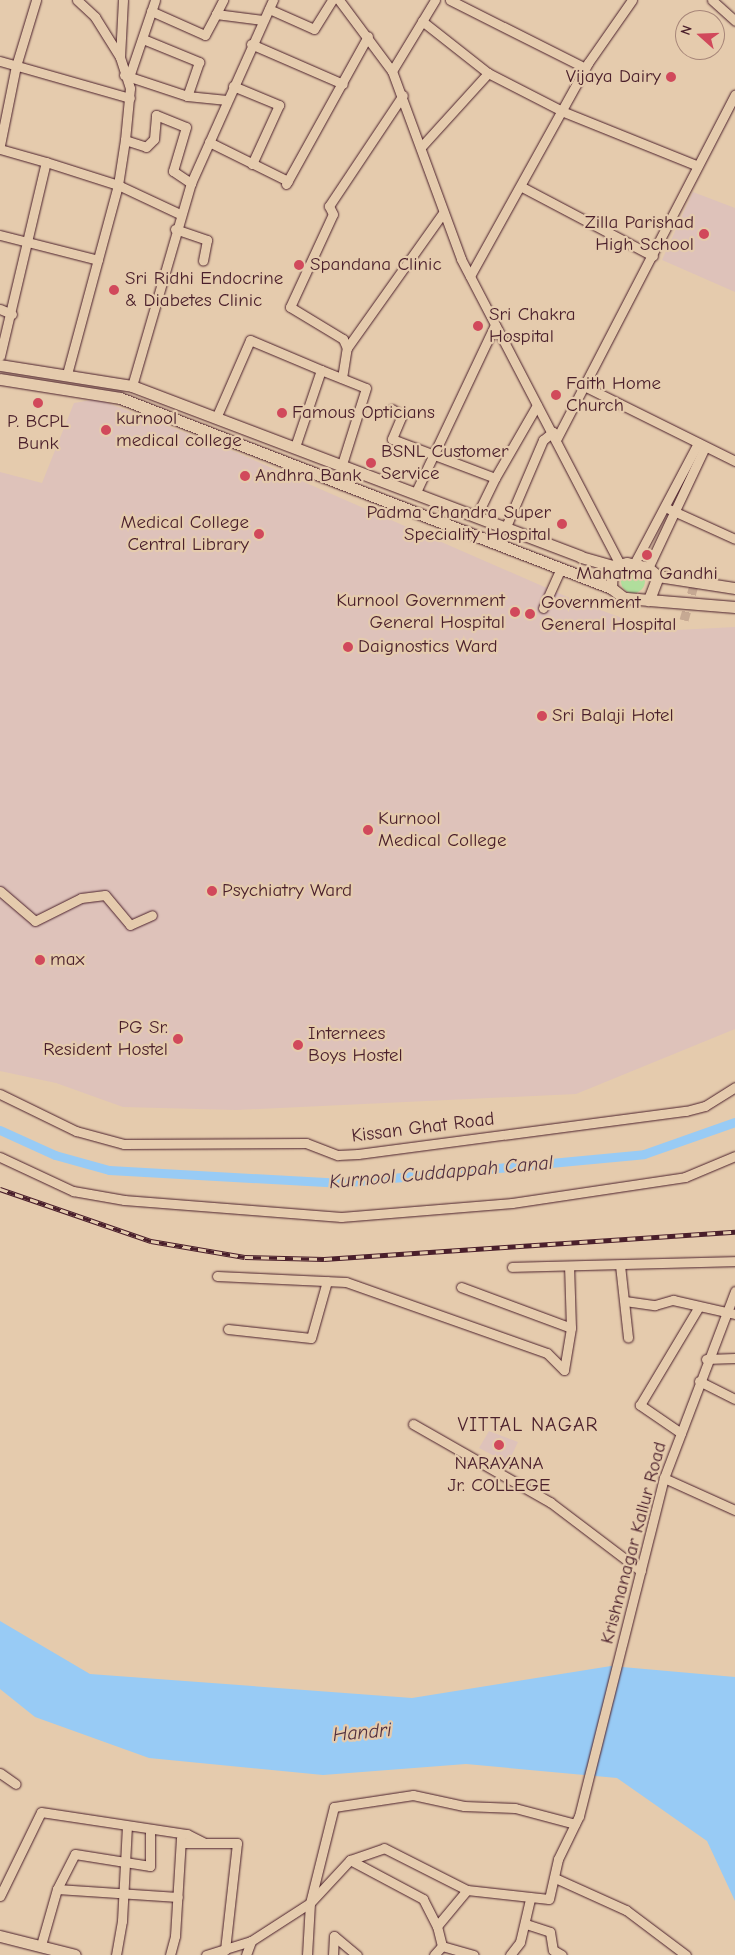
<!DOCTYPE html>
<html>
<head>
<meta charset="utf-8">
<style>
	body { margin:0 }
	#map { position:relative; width:735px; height:1955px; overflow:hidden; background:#e5cbad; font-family:"Comic Neue",sans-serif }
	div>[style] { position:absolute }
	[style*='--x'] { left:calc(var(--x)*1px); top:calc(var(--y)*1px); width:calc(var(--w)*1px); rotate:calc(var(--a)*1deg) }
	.built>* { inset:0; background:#dec2ba }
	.green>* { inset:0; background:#b0de9c }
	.round { border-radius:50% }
	.water>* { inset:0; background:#98cbf5 }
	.canal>* { height:9px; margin:-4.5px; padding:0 4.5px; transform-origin:4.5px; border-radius:4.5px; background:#98cbf5 }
	.minor-tunnel>* { height:9px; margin-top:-4.5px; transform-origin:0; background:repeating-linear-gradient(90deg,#c6a993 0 9px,transparent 0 13.5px) }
	.roads { filter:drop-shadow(0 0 1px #4a1f2b) drop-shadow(0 0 1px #4a1f2b) }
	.minor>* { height:9px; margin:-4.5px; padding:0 4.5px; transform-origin:4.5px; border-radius:4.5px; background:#e5cbad }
	.major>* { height:11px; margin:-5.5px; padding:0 5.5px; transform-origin:5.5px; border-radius:5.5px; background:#e5cbad }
	.rail>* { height:4.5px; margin-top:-2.25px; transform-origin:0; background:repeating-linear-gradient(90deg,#e5cbad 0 8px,#4a1f2b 0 16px); box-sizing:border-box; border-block:1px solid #4a1f2b }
	.dots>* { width:14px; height:14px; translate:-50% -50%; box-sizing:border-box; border:2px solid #e5cbad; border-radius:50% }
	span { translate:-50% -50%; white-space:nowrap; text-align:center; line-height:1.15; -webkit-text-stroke:4.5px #e5cbad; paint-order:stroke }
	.poi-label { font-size:19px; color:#4a1f2b }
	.right { translate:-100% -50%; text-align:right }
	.left { translate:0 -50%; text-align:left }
	.street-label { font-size:19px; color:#4a1f2b }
	.water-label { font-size:20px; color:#52303f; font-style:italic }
	.neighbourhood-label { font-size:20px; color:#4a1f2b; letter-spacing:1px }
	.north { position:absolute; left:675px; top:10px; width:50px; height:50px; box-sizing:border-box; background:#e5cbad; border:1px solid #a78679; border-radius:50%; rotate:290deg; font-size:14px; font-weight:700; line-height:20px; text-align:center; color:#4a1f2b }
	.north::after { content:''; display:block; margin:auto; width:18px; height:22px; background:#d1495b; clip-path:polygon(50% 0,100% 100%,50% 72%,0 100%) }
</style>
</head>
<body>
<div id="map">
	<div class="built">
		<i style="clip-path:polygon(693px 192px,735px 208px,735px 292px,662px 260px)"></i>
		<i style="clip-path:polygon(97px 399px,233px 451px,579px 602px,657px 631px,735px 627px,735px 1029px,576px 1094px,236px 1110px,123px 1107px,56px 1083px,0 1071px,0 472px,42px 483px,74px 403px)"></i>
		<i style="clip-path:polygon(489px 1431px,518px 1442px,508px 1463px,479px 1448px)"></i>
	</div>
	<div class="green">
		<i class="round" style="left:621px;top:569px;width:24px;height:24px"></i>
	</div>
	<div class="water">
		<i style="clip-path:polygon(0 1621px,90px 1674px,412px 1698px,611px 1666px,735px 1677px,735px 1901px,707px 1841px,617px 1778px,466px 1764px,323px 1775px,149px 1758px,35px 1717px,0 1689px)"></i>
	</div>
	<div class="canal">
		<i style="--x:0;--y:1130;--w:60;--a:24.4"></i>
		<i style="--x:55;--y:1155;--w:56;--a:15.5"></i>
		<i style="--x:109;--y:1170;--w:230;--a:3.2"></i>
		<i style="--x:339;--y:1183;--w:306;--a:-5.4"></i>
		<i style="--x:644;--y:1154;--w:96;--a:-19.4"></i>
	</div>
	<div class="minor-tunnel">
		<i style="--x:684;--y:620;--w:44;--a:-74.1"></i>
	</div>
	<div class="roads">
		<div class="minor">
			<i style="--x:77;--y:0;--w:25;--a:43"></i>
			<i style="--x:95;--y:17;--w:47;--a:58"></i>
			<i style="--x:339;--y:0;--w:89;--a:53.3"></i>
			<i style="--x:392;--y:71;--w:200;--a:69.8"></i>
			<i style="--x:461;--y:259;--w:344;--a:62.5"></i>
			<i style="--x:450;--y:0;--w:151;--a:26.7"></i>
			<i style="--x:712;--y:0;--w:31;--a:42"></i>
			<i style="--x:269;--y:9;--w:49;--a:24"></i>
			<i style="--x:314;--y:29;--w:34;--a:-58"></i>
			<i style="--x:151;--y:11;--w:59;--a:24"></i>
			<i style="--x:205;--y:35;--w:24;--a:-62"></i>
			<i style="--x:216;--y:14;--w:47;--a:7.3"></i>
			<i style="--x:216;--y:14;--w:16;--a:-63"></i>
			<i style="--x:422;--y:21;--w:84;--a:38.2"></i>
			<i style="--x:143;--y:39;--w:61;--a:22.3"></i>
			<i style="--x:199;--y:62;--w:36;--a:109"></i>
			<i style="--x:251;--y:44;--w:100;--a:23.5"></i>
			<i style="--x:0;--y:61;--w:135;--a:15.9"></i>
			<i style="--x:392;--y:71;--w:83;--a:-58.8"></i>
			<i style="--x:124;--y:75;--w:66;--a:18.4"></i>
			<i style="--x:187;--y:96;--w:40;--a:5.7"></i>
			<i style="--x:129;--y:77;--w:81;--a:-71.3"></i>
			<i style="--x:233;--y:86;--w:50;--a:22.4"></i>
			<i style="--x:279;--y:105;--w:65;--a:114.6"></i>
			<i style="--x:125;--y:140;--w:22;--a:18"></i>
			<i style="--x:146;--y:147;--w:11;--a:-45"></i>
			<i style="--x:154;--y:139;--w:24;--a:-85"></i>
			<i style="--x:156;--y:115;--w:32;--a:22"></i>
			<i style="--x:186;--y:127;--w:46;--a:106.5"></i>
			<i style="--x:173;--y:171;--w:22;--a:34"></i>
			<i style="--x:209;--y:142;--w:88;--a:26.3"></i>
			<i style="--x:0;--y:145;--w:81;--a:-78.6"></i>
			<i style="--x:16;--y:66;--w:69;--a:-73.1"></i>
			<i style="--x:421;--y:147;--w:100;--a:-47.8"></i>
			<i style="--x:488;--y:73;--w:85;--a:27.2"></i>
			<i style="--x:564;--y:112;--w:144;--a:21.9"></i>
			<i style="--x:0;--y:149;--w:48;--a:15.8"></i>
			<i style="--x:286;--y:184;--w:169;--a:-61"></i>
			<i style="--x:522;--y:187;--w:148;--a:27.8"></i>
			<i style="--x:175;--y:229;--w:34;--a:19"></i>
			<i style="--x:207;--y:240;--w:21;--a:101"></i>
			<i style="--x:0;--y:235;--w:101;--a:14.3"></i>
			<i style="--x:470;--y:276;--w:244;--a:-61"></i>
			<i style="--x:588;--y:63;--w:77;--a:-55.1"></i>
			<i style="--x:0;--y:309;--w:13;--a:23"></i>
			<i style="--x:347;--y:348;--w:166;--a:-54.6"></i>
			<i style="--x:0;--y:356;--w:199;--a:-76.7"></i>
			<i style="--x:46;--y:162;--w:76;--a:17.7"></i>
			<i style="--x:118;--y:185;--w:68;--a:25.1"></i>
			<i style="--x:321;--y:370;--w:48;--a:21.8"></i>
			<i style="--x:366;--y:388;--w:80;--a:107.5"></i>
			<i style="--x:67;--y:374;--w:196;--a:-74.9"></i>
			<i style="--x:118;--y:185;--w:46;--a:-81.2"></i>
			<i style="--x:125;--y:140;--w:52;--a:-84.5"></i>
			<i style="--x:130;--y:88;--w:33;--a:-108"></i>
			<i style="--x:120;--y:57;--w:57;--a:-87"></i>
			<i style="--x:342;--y:378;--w:30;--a:-81"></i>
			<i style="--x:347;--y:348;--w:10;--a:-114"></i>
			<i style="--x:343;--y:339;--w:62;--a:-148.9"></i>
			<i style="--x:290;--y:307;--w:102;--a:-65.2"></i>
			<i style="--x:333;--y:214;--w:9;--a:-117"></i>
			<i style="--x:329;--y:206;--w:133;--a:-56.3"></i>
			<i style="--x:132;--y:386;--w:211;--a:-73.8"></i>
			<i style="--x:191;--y:183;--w:201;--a:-65.9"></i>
			<i style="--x:584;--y:386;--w:169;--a:26.4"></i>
			<i style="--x:392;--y:409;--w:12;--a:31"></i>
			<i style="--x:402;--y:415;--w:26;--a:113"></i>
			<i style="--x:392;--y:439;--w:110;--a:20.7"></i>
			<i style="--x:495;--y:478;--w:84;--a:-60.1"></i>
			<i style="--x:216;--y:418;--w:85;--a:-66.4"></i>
			<i style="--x:250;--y:340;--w:77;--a:22.9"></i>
			<i style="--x:321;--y:370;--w:81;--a:108.7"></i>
			<i style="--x:557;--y:438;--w:387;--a:-62.6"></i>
			<i style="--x:415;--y:494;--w:187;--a:-64.7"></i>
			<i style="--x:669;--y:509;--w:72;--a:24.4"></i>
			<i style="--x:476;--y:517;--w:43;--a:-64"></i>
			<i style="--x:505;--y:529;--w:97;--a:-66.9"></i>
			<i style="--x:543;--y:440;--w:13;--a:-39"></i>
			<i style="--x:634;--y:564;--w:137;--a:-62.1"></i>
			<i style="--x:648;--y:568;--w:134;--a:-64.8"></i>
			<i style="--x:543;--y:608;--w:44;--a:-65.8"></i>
			<i style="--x:0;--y:891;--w:46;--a:40.6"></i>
			<i style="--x:35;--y:921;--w:51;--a:-26.6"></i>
			<i style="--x:81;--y:898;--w:24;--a:-7"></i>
			<i style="--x:105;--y:895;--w:39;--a:50"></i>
			<i style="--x:130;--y:925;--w:24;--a:-24"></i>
			<i style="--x:0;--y:1094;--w:85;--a:26"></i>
			<i style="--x:76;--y:1131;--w:50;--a:15.2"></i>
			<i style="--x:124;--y:1144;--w:182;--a:-0.3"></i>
			<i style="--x:306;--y:1143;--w:34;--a:21"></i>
			<i style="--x:338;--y:1155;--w:20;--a:-3"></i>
			<i style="--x:358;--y:1154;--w:331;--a:-7.5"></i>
			<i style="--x:686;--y:1111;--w:20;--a:-15"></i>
			<i style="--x:705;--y:1106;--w:36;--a:-32"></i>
			<i style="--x:0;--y:1157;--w:81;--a:25"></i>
			<i style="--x:73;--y:1191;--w:52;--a:10"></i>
			<i style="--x:124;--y:1200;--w:218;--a:4.5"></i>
			<i style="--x:341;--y:1217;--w:172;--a:-4.7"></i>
			<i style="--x:512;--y:1203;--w:175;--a:-8.5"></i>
			<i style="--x:685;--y:1177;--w:54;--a:-22.8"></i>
			<i style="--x:620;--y:1265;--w:73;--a:83.7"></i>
			<i style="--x:512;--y:1267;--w:223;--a:-1.5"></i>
			<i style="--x:217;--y:1276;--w:129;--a:2.7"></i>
			<i style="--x:346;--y:1282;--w:213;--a:19.5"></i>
			<i style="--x:547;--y:1353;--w:24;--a:45"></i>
			<i style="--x:564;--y:1370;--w:43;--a:-80.5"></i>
			<i style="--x:461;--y:1287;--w:117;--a:20.4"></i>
			<i style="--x:571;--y:1328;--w:62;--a:-91.8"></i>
			<i style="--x:625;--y:1301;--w:30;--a:8"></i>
			<i style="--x:655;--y:1305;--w:19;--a:-16"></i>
			<i style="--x:673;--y:1300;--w:64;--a:12.7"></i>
			<i style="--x:228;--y:1329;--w:83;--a:6.2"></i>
			<i style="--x:311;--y:1338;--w:59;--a:-74.3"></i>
			<i style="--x:706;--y:1359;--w:29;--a:-2"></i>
			<i style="--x:699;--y:1381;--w:40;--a:26.6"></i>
			<i style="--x:413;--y:1424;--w:158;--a:29.7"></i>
			<i style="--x:550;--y:1502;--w:114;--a:37.2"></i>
			<i style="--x:681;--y:1433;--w:50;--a:-145.7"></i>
			<i style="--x:640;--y:1405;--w:113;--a:-59.1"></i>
			<i style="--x:664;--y:1478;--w:78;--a:24.3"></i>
			<i style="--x:0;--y:1773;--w:19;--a:35"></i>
			<i style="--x:181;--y:1843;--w:56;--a:0"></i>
			<i style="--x:237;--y:1843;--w:108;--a:96.4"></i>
			<i style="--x:350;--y:1860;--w:83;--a:28.1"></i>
			<i style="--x:423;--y:1899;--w:30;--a:63"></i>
			<i style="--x:437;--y:1926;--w:47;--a:-50.2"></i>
			<i style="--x:555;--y:1878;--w:78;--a:24.3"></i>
			<i style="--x:626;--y:1910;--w:75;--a:36.9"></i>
			<i style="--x:57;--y:1889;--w:39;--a:-63"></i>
			<i style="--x:75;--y:1854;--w:76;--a:9.1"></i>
			<i style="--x:150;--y:1866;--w:37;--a:-90"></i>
			<i style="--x:0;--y:1896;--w:93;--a:-64"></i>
			<i style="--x:41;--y:1812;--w:148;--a:8.6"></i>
			<i style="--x:187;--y:1834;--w:20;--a:27"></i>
			<i style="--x:526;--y:1924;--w:25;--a:18"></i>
			<i style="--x:550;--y:1932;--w:18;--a:81"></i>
			<i style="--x:553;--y:1950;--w:10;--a:29"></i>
			<i style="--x:437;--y:1926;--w:21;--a:76"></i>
			<i style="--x:442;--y:1946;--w:33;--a:16"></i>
			<i style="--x:41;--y:1945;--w:58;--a:-74.1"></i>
			<i style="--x:57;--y:1889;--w:121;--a:3.8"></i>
			<i style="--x:116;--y:1955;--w:35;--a:-80"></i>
			<i style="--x:122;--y:1921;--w:94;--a:-87"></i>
			<i style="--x:170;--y:1955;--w:20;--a:-75"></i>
			<i style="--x:175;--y:1936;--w:98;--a:-86.5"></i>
			<i style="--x:206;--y:1955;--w:47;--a:-17.3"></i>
			<i style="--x:251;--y:1941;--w:70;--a:-32.8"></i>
			<i style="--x:310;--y:1903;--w:59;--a:-47.1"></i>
			<i style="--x:350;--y:1860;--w:36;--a:-19"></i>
			<i style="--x:384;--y:1848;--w:93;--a:26.8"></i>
			<i style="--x:467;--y:1890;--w:82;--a:6.3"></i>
			<i style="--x:549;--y:1899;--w:41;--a:-77.3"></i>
			<i style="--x:558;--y:1859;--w:48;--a:-64"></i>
			<i style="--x:579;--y:1816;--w:349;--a:-75.9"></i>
			<i style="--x:664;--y:1478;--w:200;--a:-69.2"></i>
			<i style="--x:246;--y:1955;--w:15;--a:-70"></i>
			<i style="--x:307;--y:1955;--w:52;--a:-86.7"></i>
			<i style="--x:310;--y:1903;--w:99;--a:-76"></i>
			<i style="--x:334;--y:1807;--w:80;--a:-8.6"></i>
			<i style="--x:413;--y:1795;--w:52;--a:12.2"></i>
			<i style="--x:464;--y:1806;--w:51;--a:2.2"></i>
			<i style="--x:515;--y:1808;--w:62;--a:14.9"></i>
			<i style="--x:333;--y:1955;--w:19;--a:-87"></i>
			<i style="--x:334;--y:1936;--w:30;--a:40"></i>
			<i style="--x:434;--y:1955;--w:12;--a:-48"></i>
			<i style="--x:510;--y:1955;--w:16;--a:-52"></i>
			<i style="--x:520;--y:1942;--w:44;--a:-76.9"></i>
		</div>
		<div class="major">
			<i style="--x:0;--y:365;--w:134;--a:9"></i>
			<i style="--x:132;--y:386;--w:480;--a:20.8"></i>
			<i style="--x:581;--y:557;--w:32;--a:16"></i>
			<i style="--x:612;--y:566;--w:15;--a:-11"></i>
			<i style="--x:627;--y:563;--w:22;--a:13"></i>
			<i style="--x:648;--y:568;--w:13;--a:39"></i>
			<i style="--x:658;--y:576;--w:26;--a:111"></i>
			<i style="--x:649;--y:600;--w:25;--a:-175"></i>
			<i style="--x:624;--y:598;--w:16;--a:-142"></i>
			<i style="--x:611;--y:588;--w:22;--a:-87"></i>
			<i style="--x:0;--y:379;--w:121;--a:9"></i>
			<i style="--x:120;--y:398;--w:526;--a:21.15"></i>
			<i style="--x:658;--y:576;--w:78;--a:8.9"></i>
			<i style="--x:649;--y:600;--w:86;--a:4.7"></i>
			<i style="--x:0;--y:1936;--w:77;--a:14.2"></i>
		</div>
	</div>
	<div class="rail">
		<i style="--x:0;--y:1189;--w:160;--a:19"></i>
		<i style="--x:151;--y:1241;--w:95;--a:9.7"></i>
		<i style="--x:245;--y:1257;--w:79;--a:1.5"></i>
		<i style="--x:324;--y:1259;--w:412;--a:-3.8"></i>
	</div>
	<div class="dots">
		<i style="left:671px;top:77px;background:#d1495b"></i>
		<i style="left:704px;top:234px;background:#d1495b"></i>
		<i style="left:299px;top:265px;background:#d1495b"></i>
		<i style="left:114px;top:290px;background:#d1495b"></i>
		<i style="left:478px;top:326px;background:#d1495b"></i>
		<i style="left:556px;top:395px;background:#d1495b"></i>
		<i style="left:38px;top:403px;background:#d1495b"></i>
		<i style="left:282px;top:413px;background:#d1495b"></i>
		<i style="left:106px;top:430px;background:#d1495b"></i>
		<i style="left:371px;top:463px;background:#d1495b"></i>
		<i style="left:245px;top:476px;background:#d1495b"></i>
		<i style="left:562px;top:524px;background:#d1495b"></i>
		<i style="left:259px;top:534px;background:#d1495b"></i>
		<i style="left:647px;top:555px;background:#d1495b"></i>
		<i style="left:515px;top:612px;background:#d1495b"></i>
		<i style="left:530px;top:614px;background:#d1495b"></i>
		<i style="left:348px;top:647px;background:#d1495b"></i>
		<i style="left:542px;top:716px;background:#d1495b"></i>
		<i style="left:368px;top:830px;background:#d1495b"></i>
		<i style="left:212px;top:891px;background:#d1495b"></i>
		<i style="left:40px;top:960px;background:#d1495b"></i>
		<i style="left:178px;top:1039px;background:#d1495b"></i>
		<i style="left:298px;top:1045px;background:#d1495b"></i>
		<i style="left:499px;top:1445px;background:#d1495b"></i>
	</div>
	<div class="poi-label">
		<span class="right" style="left:661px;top:77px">Vijaya Dairy</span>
		<span class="right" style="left:694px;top:234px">Zilla Parishad<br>High School</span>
		<span class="left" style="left:310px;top:265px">Spandana Clinic</span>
		<span class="left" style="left:125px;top:290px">Sri Ridhi Endocrine<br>&amp; Diabetes Clinic</span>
		<span class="left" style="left:489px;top:326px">Sri Chakra<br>Hospital</span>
		<span class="left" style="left:566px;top:395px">Faith Home<br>Church</span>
		<span class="left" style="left:292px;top:413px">Famous Opticians</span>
		<span class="left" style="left:116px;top:430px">kurnool<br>medical college</span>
		<span style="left:38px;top:433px">P. BCPL<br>Bunk</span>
		<span class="left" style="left:381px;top:463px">BSNL Customer<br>Service</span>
		<span class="left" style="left:255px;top:476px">Andhra Bank</span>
		<span class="right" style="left:551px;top:524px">Padma Chandra Super<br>Speciality Hospital</span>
		<span class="right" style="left:249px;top:534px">Medical College<br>Central Library</span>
		<span style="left:647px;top:574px">Mahatma Gandhi</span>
		<span class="right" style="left:505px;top:612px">Kurnool Government<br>General Hospital</span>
		<span class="left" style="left:541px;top:614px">Government<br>General Hospital</span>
		<span class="left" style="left:358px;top:647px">Daignostics Ward</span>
		<span class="left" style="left:552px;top:716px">Sri Balaji Hotel</span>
		<span class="left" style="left:378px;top:830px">Kurnool<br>Medical College</span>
		<span class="left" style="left:222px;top:891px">Psychiatry Ward</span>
		<span class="left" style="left:50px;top:960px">max</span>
		<span class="right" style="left:168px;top:1039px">PG Sr.<br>Resident Hostel</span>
		<span class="left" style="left:308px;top:1045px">Internees<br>Boys Hostel</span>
		<span style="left:499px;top:1475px">NARAYANA<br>Jr. COLLEGE</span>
	</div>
	<div class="street-label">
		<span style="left:423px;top:1128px;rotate:-7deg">Kissan Ghat Road</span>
		<span style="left:634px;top:1543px;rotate:-75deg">Krishnanagar Kallur Road</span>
	</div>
	<div class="water-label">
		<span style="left:441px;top:1172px;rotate:-5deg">Kurnool Cuddappah Canal</span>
		<span style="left:362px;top:1732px;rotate:-5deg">Handri</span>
	</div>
	<div class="neighbourhood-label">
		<span style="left:528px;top:1424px">VITTAL NAGAR</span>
	</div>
	<div class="north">N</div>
</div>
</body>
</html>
